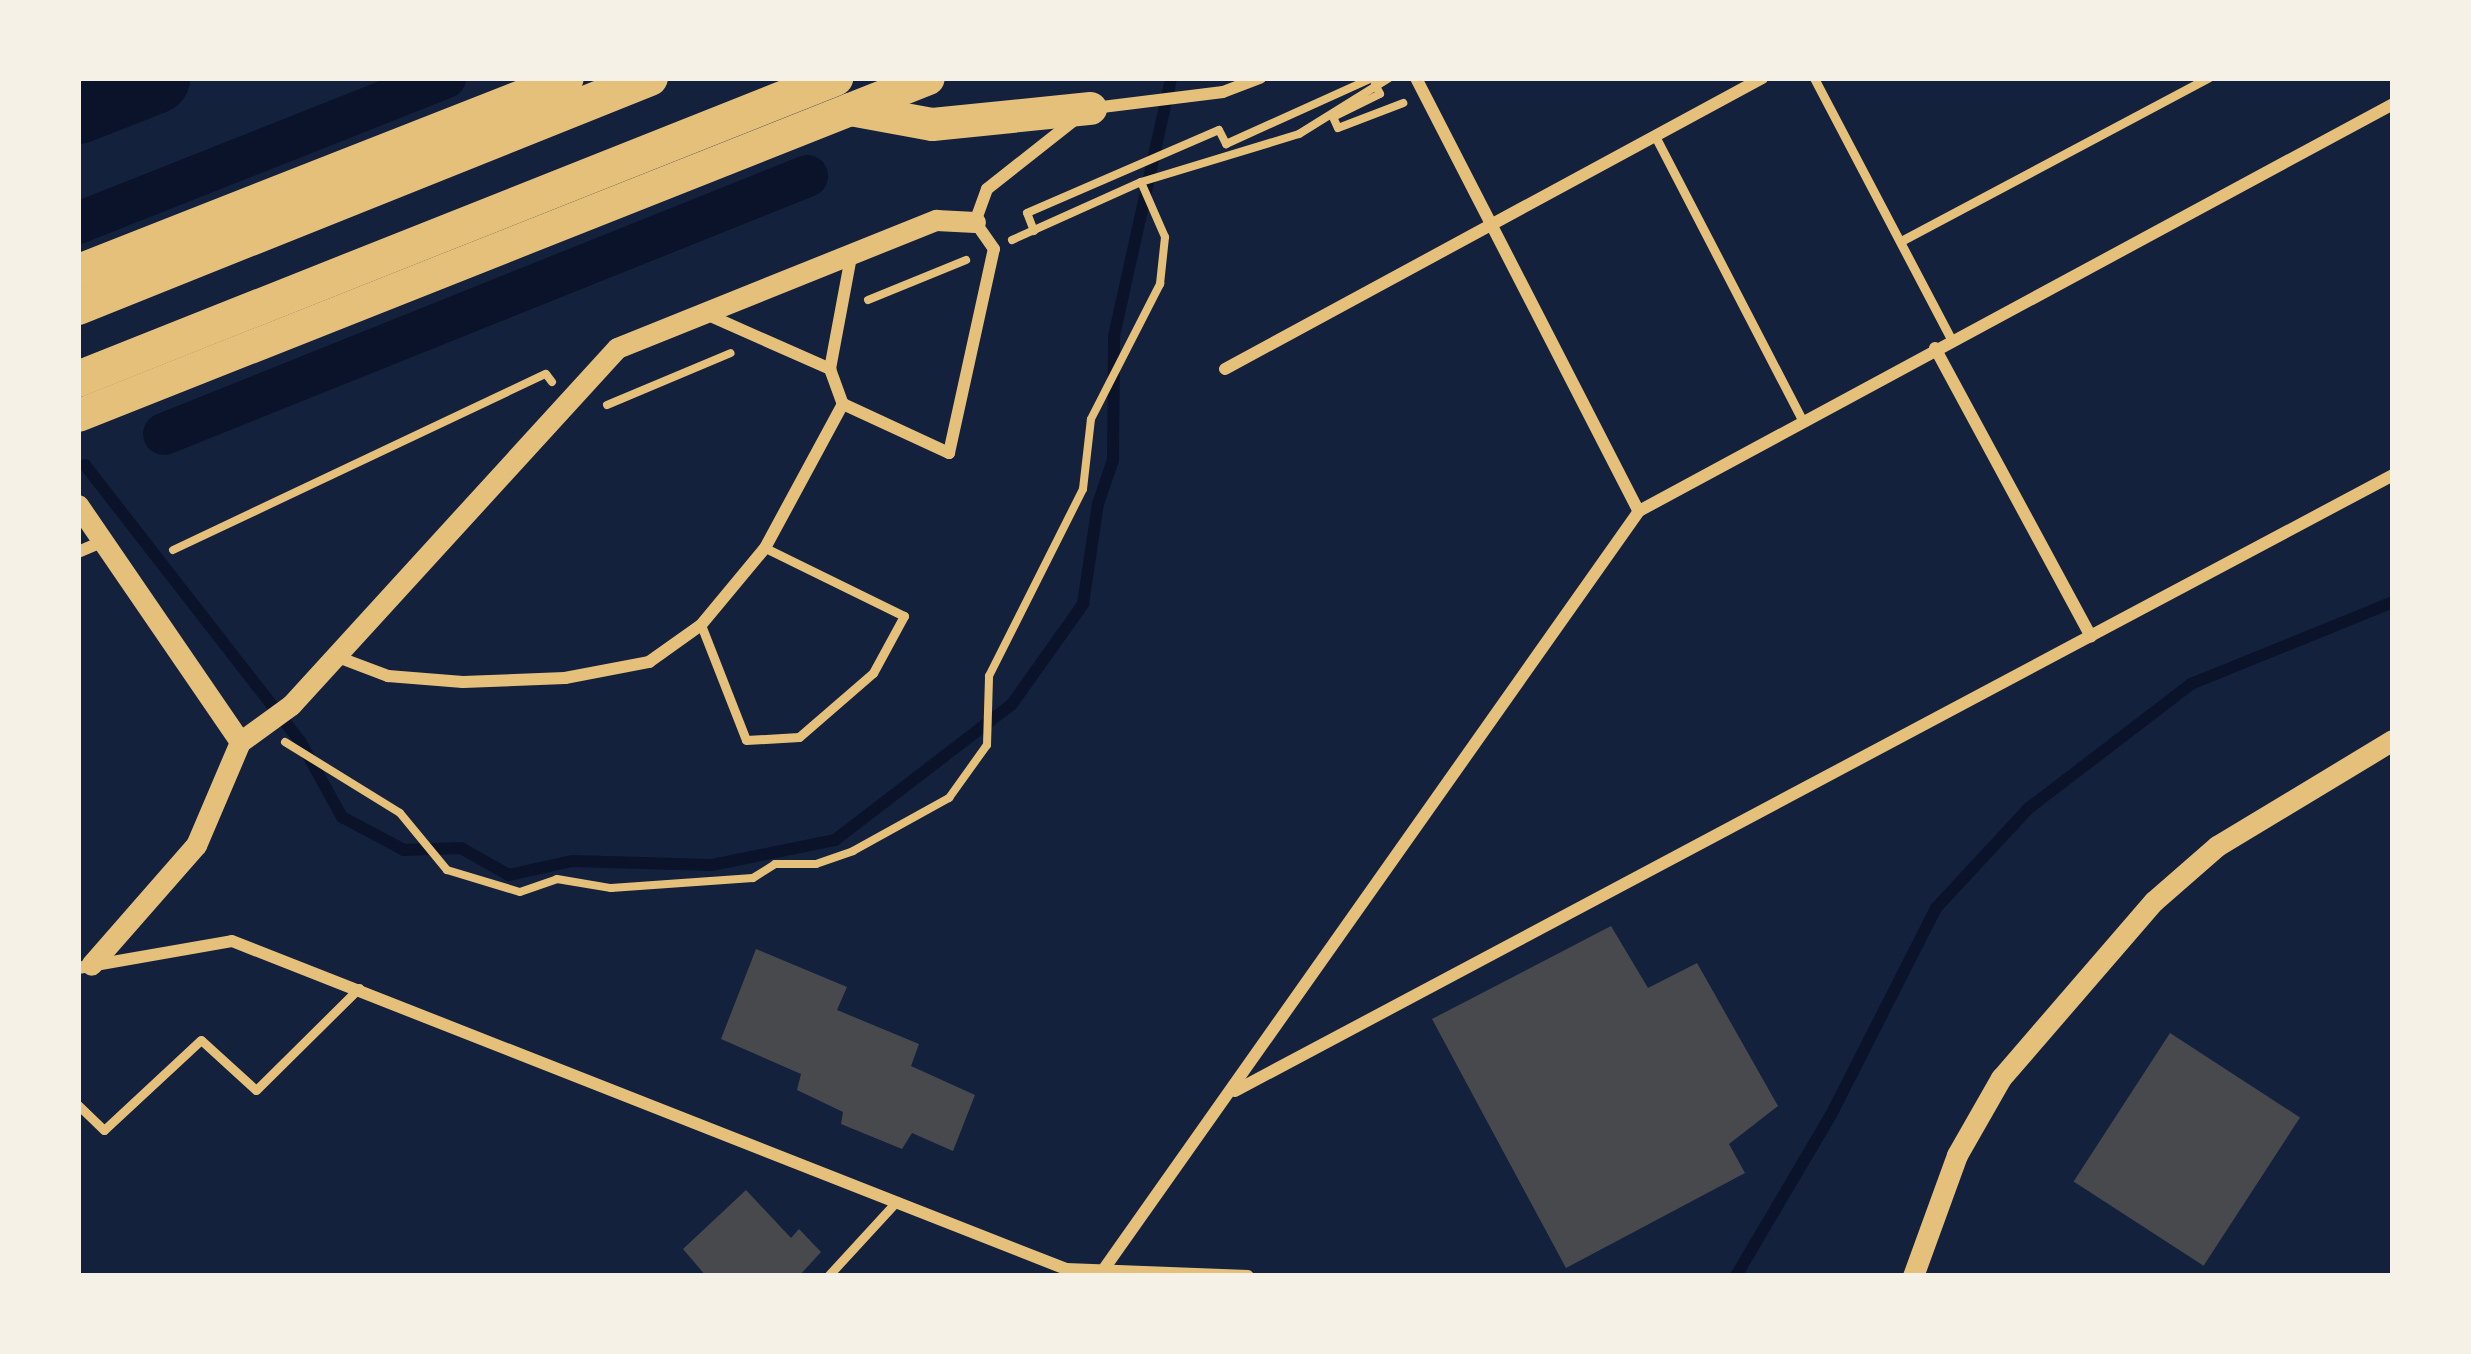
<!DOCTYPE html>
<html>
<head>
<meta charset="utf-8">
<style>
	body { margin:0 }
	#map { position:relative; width:2471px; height:1354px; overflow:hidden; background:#14213d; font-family:Roboto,sans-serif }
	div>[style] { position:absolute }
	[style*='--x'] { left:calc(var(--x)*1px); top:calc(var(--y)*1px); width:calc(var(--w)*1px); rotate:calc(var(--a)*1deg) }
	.stream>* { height:12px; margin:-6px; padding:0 6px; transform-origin:6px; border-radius:6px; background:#0b132b }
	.canal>* { height:42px; margin:-21px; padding:0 21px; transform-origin:21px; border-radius:21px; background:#0b132b }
	.river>* { height:72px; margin:-36px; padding:0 36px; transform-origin:36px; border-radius:36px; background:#0b132b }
	.building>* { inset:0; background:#48494c; transform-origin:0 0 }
	.path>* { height:8px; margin:-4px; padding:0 4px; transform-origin:4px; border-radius:4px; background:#e5c07b }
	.service>* { height:9px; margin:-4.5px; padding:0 4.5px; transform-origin:4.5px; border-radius:4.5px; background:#e5c07b }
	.minor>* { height:12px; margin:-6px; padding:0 6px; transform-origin:6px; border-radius:6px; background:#e5c07b }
	.tertiary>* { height:21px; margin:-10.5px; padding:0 10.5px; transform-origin:10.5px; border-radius:10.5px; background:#e5c07b }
	.trunk>* { height:33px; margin:-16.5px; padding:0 16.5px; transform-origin:16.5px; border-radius:16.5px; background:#e5c07b }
	.motorway>* { height:36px; margin:-18px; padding:0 18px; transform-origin:18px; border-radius:18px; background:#e5c07b }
	span { translate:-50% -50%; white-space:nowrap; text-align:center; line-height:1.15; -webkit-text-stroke:9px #f6f1e7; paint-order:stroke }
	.frame { position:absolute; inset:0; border:81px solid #f6f1e7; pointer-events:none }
</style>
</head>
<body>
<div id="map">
	<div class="stream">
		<i style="--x:85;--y:465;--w:350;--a:52.1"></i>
		<i style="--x:300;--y:741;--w:87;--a:61.1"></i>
		<i style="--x:342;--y:817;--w:70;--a:28"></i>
		<i style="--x:404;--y:850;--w:57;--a:-2"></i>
		<i style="--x:461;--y:848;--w:55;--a:29.4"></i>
		<i style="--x:509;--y:875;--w:65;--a:-12.5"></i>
		<i style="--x:572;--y:861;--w:140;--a:1.6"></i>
		<i style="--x:712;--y:865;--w:126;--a:-11.5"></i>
		<i style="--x:835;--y:840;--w:223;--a:-37.5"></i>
		<i style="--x:1012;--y:704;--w:123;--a:-54.6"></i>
		<i style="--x:1083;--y:604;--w:101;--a:-81.5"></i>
		<i style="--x:1098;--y:504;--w:46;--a:-71.2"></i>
		<i style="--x:1113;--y:460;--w:124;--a:-89.5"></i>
		<i style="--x:1114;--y:336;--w:264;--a:-77.5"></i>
		<i style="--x:1736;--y:1276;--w:187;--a:-59.5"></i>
		<i style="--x:1831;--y:1115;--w:232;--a:-63.1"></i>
		<i style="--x:1936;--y:908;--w:137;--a:-47.1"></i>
		<i style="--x:2029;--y:808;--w:204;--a:-37.4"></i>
		<i style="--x:2191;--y:684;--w:218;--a:-22.1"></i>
	</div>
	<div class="canal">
		<i style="--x:78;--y:223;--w:395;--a:-21.6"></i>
		<i style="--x:164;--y:434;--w:693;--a:-21.86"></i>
	</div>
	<div class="river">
		<i style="--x:78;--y:108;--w:82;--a:-21.5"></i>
	</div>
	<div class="building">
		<i style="clip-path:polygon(1611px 926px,1648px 988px,1697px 963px,1778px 1106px,1729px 1144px,1745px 1173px,1566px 1268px,1432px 1019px)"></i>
		<i style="clip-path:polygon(756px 949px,847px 987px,837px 1010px,919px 1044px,911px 1066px,975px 1095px,953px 1151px,912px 1133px,902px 1149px,841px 1124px,843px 1112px,797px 1090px,801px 1074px,721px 1039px)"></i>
		<i style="left:2170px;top:1033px;width:155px;height:177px;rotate:33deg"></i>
		<i style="clip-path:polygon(746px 1190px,791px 1238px,799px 1229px,821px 1252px,799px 1276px,706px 1276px,683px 1249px)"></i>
	</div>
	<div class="path">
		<i style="--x:1375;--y:84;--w:11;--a:63"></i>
		<i style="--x:1380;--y:94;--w:52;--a:153.9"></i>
		<i style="--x:1333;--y:117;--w:12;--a:66"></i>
		<i style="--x:1338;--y:128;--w:70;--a:-21"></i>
		<i style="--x:1034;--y:231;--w:19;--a:-111"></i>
		<i style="--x:1027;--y:213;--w:209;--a:-23.4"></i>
		<i style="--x:1219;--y:130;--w:16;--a:63"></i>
		<i style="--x:1226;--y:144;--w:160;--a:-24.3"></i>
		<i style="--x:1012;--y:240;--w:141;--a:-24.2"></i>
		<i style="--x:1141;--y:182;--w:165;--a:-16.9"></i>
		<i style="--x:1299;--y:134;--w:106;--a:-31.9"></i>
		<i style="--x:868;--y:300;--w:106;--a:-22.2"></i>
		<i style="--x:607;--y:405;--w:134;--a:-22.8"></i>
		<i style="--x:173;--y:550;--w:412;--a:-25.3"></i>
		<i style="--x:546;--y:374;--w:10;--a:53"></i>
		<i style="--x:285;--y:742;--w:135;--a:31.7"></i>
		<i style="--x:400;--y:813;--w:74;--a:50.5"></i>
		<i style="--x:447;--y:870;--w:76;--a:16.8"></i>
		<i style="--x:520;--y:892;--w:39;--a:-19"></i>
		<i style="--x:557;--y:879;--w:55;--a:9.5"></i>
		<i style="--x:611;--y:888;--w:142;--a:-4"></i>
		<i style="--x:753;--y:878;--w:26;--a:-32"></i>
		<i style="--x:775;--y:864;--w:41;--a:0"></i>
		<i style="--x:816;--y:864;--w:39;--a:-19"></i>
		<i style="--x:853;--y:851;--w:110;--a:-28.9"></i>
		<i style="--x:949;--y:798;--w:65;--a:-54.4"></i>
		<i style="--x:987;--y:745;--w:69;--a:-88.3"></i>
		<i style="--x:989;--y:676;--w:209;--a:-63.3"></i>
		<i style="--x:1083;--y:489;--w:70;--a:-83.5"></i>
		<i style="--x:1091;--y:419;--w:152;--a:-62.9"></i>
		<i style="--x:1160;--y:284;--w:47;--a:-83.9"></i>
		<i style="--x:1165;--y:237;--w:60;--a:-113.6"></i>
	</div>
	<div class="service">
		<i style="--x:1814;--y:78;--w:295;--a:62.3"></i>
		<i style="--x:1655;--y:136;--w:319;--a:62.6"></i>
		<i style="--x:1901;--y:241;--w:348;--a:-28"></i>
		<i style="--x:701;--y:625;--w:123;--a:68.6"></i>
		<i style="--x:746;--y:740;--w:53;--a:-3.2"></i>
		<i style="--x:799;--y:737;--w:98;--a:-40.9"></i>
		<i style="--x:873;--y:673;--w:65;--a:-61.5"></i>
		<i style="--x:904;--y:616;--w:155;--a:-153.9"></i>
		<i style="--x:78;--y:1105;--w:36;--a:44"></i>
		<i style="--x:104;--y:1130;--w:132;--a:-42.9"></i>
		<i style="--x:201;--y:1040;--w:74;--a:42.3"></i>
		<i style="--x:256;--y:1090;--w:145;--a:-44.7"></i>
		<i style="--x:828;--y:1276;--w:102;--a:-47.4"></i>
	</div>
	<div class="minor">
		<i style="--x:1416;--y:78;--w:487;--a:62.8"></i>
		<i style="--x:1094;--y:108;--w:130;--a:-7.1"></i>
		<i style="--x:1223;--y:92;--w:40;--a:-21"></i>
		<i style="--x:706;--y:314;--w:136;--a:23.9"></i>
		<i style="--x:830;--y:369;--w:37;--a:70"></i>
		<i style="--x:843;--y:404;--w:117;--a:24.8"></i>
		<i style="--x:949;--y:453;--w:209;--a:-77.6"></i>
		<i style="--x:994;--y:249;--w:33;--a:-125"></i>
		<i style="--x:975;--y:222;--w:35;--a:-70"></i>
		<i style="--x:987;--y:189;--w:115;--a:-38.3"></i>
		<i style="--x:1935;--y:348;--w:328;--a:61.6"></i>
		<i style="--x:830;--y:369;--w:114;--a:-79.4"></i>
		<i style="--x:1225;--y:369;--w:611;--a:-28.45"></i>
		<i style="--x:78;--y:552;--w:25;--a:-23"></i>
		<i style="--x:335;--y:656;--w:57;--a:20.7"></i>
		<i style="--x:388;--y:676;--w:75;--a:4.6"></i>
		<i style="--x:463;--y:682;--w:102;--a:-2.2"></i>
		<i style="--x:565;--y:678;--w:86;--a:-10.8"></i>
		<i style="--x:649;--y:662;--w:64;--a:-35.4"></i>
		<i style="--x:701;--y:625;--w:100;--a:-50.3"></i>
		<i style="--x:765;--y:548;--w:164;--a:-61.6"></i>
		<i style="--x:78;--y:968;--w:156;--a:-9.9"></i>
		<i style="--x:232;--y:941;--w:896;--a:21.47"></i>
		<i style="--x:1066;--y:1269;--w:182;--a:2.2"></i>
		<i style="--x:1235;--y:1091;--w:1312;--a:-28.01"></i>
		<i style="--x:1099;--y:1276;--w:936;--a:-54.78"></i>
		<i style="--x:1639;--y:511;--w:857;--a:-28.36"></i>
	</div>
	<div class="tertiary">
		<i style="--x:78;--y:505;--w:287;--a:55.6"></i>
		<i style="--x:240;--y:742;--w:112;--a:113.1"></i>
		<i style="--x:196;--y:845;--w:159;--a:131.2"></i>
		<i style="--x:240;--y:742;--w:63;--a:-36"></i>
		<i style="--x:291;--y:705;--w:483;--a:-47.6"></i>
		<i style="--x:617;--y:348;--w:344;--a:-21.9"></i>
		<i style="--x:936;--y:220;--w:39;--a:3"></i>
		<i style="--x:1913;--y:1276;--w:129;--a:-70"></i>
		<i style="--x:1957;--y:1155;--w:89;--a:-60.3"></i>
		<i style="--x:2001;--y:1078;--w:234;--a:-49.2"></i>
		<i style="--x:2154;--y:901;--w:84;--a:-41.1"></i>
		<i style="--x:2217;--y:846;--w:205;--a:-31.1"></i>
	</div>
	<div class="trunk">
		<i style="--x:850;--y:109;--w:83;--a:10.4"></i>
		<i style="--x:932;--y:124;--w:159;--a:-5.8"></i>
		<i style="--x:78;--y:270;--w:525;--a:-21.44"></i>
		<i style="--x:78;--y:415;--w:914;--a:-21.63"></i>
	</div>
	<div class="motorway">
		<i style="--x:78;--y:307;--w:616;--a:-21.82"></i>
		<i style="--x:78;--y:379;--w:815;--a:-21.68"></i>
	</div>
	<div class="frame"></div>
</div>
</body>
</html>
